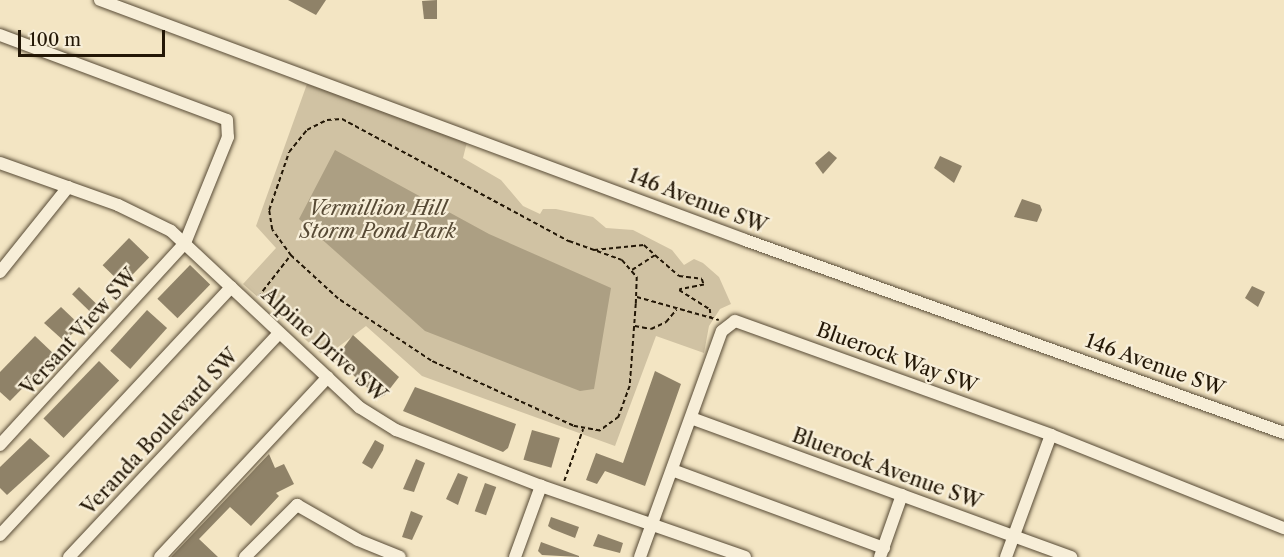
<!DOCTYPE html>
<html>
<head>
<meta charset="utf-8">
<style>
	body { margin:0 }
	#map { position:relative; width:1284px; height:557px; overflow:hidden; background:#f3e5c3; font-family:"Libre Caslon Text",serif }
	div>[style] { position:absolute }
	[style*='--x'] { left:calc(var(--x)*1px); top:calc(var(--y)*1px); width:calc(var(--w)*1px); rotate:calc(var(--a)*1deg) }
	.green>* { inset:0; background:#d0c2a3 }
	.water>* { inset:0; background:#ac9f83 }
	.building>* { inset:0; background:#8f8268; transform-origin:0 0 }
	.path>* { height:1.5px; margin-top:-0.75px; transform-origin:0; background:repeating-linear-gradient(90deg,#231706 0 4.5px,transparent 0 7.5px) }
	.roads { filter:drop-shadow(0 0 2px #574a35) drop-shadow(0 0 2px #574a35) }
	.minor>* { height:12px; margin:-6px; padding:0 6px; transform-origin:6px; border-radius:6px; background:#f7eed8 }
	span { translate:-50% -50%; white-space:nowrap; text-align:center; line-height:1.15; -webkit-text-stroke:4.5px #f7eed8; paint-order:stroke }
	.street-label { font-size:20px; color:#231706 }
	.park-label { font-size:20px; color:#574a35; font-style:italic }
	.scale { position:absolute; left:18px; top:30px; width:147px; height:27px; box-sizing:border-box; border:3px solid #231706; border-top:0; padding-left:8px; font-size:18px; line-height:21px; white-space:nowrap; color:#231706; -webkit-text-stroke:4px #f7eed8; paint-order:stroke }
</style>
</head>
<body>
<div id="map">
	<div class="green">
		<i style="clip-path:polygon(307px 84px,468px 138px,463px 158px,501px 180px,523px 206px,540px 214px,543px 209px,556px 209px,593px 217px,606px 228px,633px 230px,672px 250px,684px 265px,694px 259px,703px 263px,719px 277px,731px 304px,720px 309px,709px 326px,704px 353px,656px 336px,615px 446px,422px 376px,366px 326px,325px 357px,243px 284px,276px 248px,256px 226px)"></i>
	</div>
	<div class="water">
		<i style="clip-path:polygon(335px 150px,489px 234px,611px 288px,594px 389px,580px 391px,425px 331px,299px 219px)"></i>
	</div>
	<div class="building">
		<i style="clip-path:polygon(288px 0,326px 0,316px 15px)"></i>
		<i style="clip-path:polygon(437px 0,437px 19px,424px 19px,422px 1px)"></i>
		<i style="clip-path:polygon(829px 151px,837px 158px,823px 174px,815px 163px)"></i>
		<i style="clip-path:polygon(940px 156px,962px 166px,954px 183px,934px 168px)"></i>
		<i style="clip-path:polygon(1022px 199px,1040px 205px,1042px 210px,1037px 222px,1014px 217px)"></i>
		<i style="left:129px;top:238px;width:28px;height:38px;rotate:44deg"></i>
		<i style="left:190px;top:265px;width:28px;height:47px;rotate:44deg"></i>
		<i style="clip-path:polygon(1252px 286px,1265px 292px,1258px 307px,1245px 298px)"></i>
		<i style="left:79px;top:287px;width:28px;height:10px;rotate:44deg"></i>
		<i style="clip-path:polygon(61px 307px,81px 326px,64px 341px,44px 323px)"></i>
		<i style="left:147px;top:310px;width:27px;height:55px;rotate:42deg"></i>
		<i style="clip-path:polygon(353px 335px,399px 377px,385px 395px,379px 398px,335px 359px)"></i>
		<i style="clip-path:polygon(35px 336px,55px 355px,10px 401px,0 392px,0 372px)"></i>
		<i style="left:99px;top:361px;width:28px;height:80px;rotate:44deg"></i>
		<i style="clip-path:polygon(655px 371px,681px 384px,645px 486px,605px 471px,597px 484px,586px 480px,596px 453px,623px 463px)"></i>
		<i style="clip-path:polygon(415px 387px,516px 424px,508px 448px,503px 452px,403px 411px)"></i>
		<i style="left:532px;top:430px;width:29px;height:31px;rotate:16deg"></i>
		<i style="clip-path:polygon(30px 438px,50px 456px,7px 495px,0 488px,0 467px)"></i>
		<i style="clip-path:polygon(375px 440px,384px 445px,383px 450px,372px 469px,362px 463px)"></i>
		<i style="clip-path:polygon(269px 454px,275px 468px,284px 464px,294px 484px,276px 493px,279px 496px,251px 526px,230px 507px,199px 539px,218px 557px,171px 557px)"></i>
		<i style="clip-path:polygon(416px 459px,425px 463px,414px 492px,403px 489px)"></i>
		<i style="clip-path:polygon(458px 473px,468px 477px,458px 505px,446px 499px)"></i>
		<i style="left:485px;top:483px;width:12px;height:30px;rotate:20deg"></i>
		<i style="clip-path:polygon(411px 511px,423px 516px,412px 540px,402px 537px)"></i>
		<i style="clip-path:polygon(551px 517px,579px 527px,575px 538px,552px 529px,548px 526px)"></i>
		<i style="clip-path:polygon(598px 534px,623px 543px,620px 553px,593px 546px)"></i>
		<i style="clip-path:polygon(541px 542px,579px 556px,579px 557px,542px 555px,538px 551px)"></i>
	</div>
	<div class="path">
		<i style="--x:342;--y:119;--w:258;--a:28.3"></i>
		<i style="--x:569;--y:241;--w:56;--a:19.7"></i>
		<i style="--x:622;--y:260;--w:23;--a:49"></i>
		<i style="--x:637;--y:277;--w:27;--a:92"></i>
		<i style="--x:636;--y:304;--w:82;--a:94.2"></i>
		<i style="--x:630;--y:386;--w:33;--a:110"></i>
		<i style="--x:619;--y:417;--w:24;--a:144"></i>
		<i style="--x:600;--y:431;--w:27;--a:-170"></i>
		<i style="--x:573;--y:426;--w:156;--a:-155.4"></i>
		<i style="--x:431;--y:361;--w:112;--a:-146.3"></i>
		<i style="--x:338;--y:299;--w:64;--a:-137.5"></i>
		<i style="--x:291;--y:256;--w:32;--a:-126"></i>
		<i style="--x:272;--y:230;--w:20;--a:-99"></i>
		<i style="--x:269;--y:210;--w:61;--a:-71"></i>
		<i style="--x:289;--y:152;--w:28;--a:-51"></i>
		<i style="--x:307;--y:130;--w:22;--a:-27"></i>
		<i style="--x:327;--y:120;--w:15;--a:-4"></i>
		<i style="--x:594;--y:250;--w:50;--a:-5.7"></i>
		<i style="--x:644;--y:245;--w:13;--a:42"></i>
		<i style="--x:632;--y:270;--w:27;--a:-33"></i>
		<i style="--x:655;--y:255;--w:32;--a:41"></i>
		<i style="--x:679;--y:276;--w:23;--a:7"></i>
		<i style="--x:702;--y:279;--w:6;--a:72"></i>
		<i style="--x:704;--y:285;--w:25;--a:169"></i>
		<i style="--x:679;--y:290;--w:36;--a:32"></i>
		<i style="--x:710;--y:309;--w:9;--a:84"></i>
		<i style="--x:258;--y:297;--w:52;--a:-52"></i>
		<i style="--x:637;--y:297;--w:85;--a:15.7"></i>
		<i style="--x:635;--y:326;--w:16;--a:11"></i>
		<i style="--x:651;--y:329;--w:17;--a:-25"></i>
		<i style="--x:666;--y:322;--w:16;--a:-50"></i>
		<i style="--x:564;--y:481;--w:55;--a:-69.9"></i>
	</div>
	<div class="roads">
		<div class="minor">
			<i style="--x:100;--y:0;--w:688;--a:20.41"></i>
			<i style="--x:745;--y:240;--w:573;--a:19.7"></i>
			<i style="--x:0;--y:35;--w:242;--a:20.5"></i>
			<i style="--x:227;--y:120;--w:17;--a:87"></i>
			<i style="--x:228;--y:137;--w:114;--a:112.1"></i>
			<i style="--x:185;--y:243;--w:274;--a:132.5"></i>
			<i style="--x:0;--y:163;--w:125;--a:19.6"></i>
			<i style="--x:118;--y:205;--w:59;--a:26.1"></i>
			<i style="--x:171;--y:231;--w:258;--a:43.1"></i>
			<i style="--x:359;--y:407;--w:44;--a:31.9"></i>
			<i style="--x:396;--y:430;--w:155;--a:21.1"></i>
			<i style="--x:541;--y:486;--w:216;--a:19.2"></i>
			<i style="--x:0;--y:272;--w:109;--a:-51.3"></i>
			<i style="--x:691;--y:418;--w:405;--a:20.1"></i>
			<i style="--x:672;--y:470;--w:226;--a:20.2"></i>
			<i style="--x:0;--y:535;--w:339;--a:-47"></i>
			<i style="--x:69;--y:557;--w:307;--a:-46.8"></i>
			<i style="--x:160;--y:557;--w:246;--a:-47"></i>
			<i style="--x:245;--y:557;--w:74;--a:-45"></i>
			<i style="--x:297;--y:505;--w:70;--a:29.8"></i>
			<i style="--x:358;--y:540;--w:45;--a:22"></i>
			<i style="--x:515;--y:557;--w:76;--a:-69.9"></i>
			<i style="--x:640;--y:557;--w:240;--a:-70.1"></i>
			<i style="--x:722;--y:331;--w:16;--a:-38"></i>
			<i style="--x:735;--y:321;--w:336;--a:19.8"></i>
			<i style="--x:1051;--y:435;--w:251;--a:21.8"></i>
			<i style="--x:880;--y:557;--w:66;--a:-70.5"></i>
			<i style="--x:1006;--y:557;--w:130;--a:-69.8"></i>
		</div>
	</div>
	<div class="street-label">
		<span style="left:698px;top:201px;rotate:21deg">146 Avenue SW</span>
		<span style="left:79px;top:332px;rotate:-48deg">Versant View SW</span>
		<span style="left:324px;top:345px;rotate:42deg">Alpine Drive SW</span>
		<span style="left:897px;top:358px;rotate:20deg">Bluerock Way SW</span>
		<span style="left:1155px;top:365px;rotate:20deg">146 Avenue SW</span>
		<span style="left:160px;top:432px;rotate:-47deg">Veranda Boulevard SW</span>
		<span style="left:887px;top:469px;rotate:20deg">Bluerock Avenue SW</span>
	</div>
	<div class="park-label">
		<span style="left:378px;top:220px">Vermillion Hill<br>Storm Pond Park</span>
	</div>
	<div class="scale">100 m</div>
</div>
</body>
</html>
